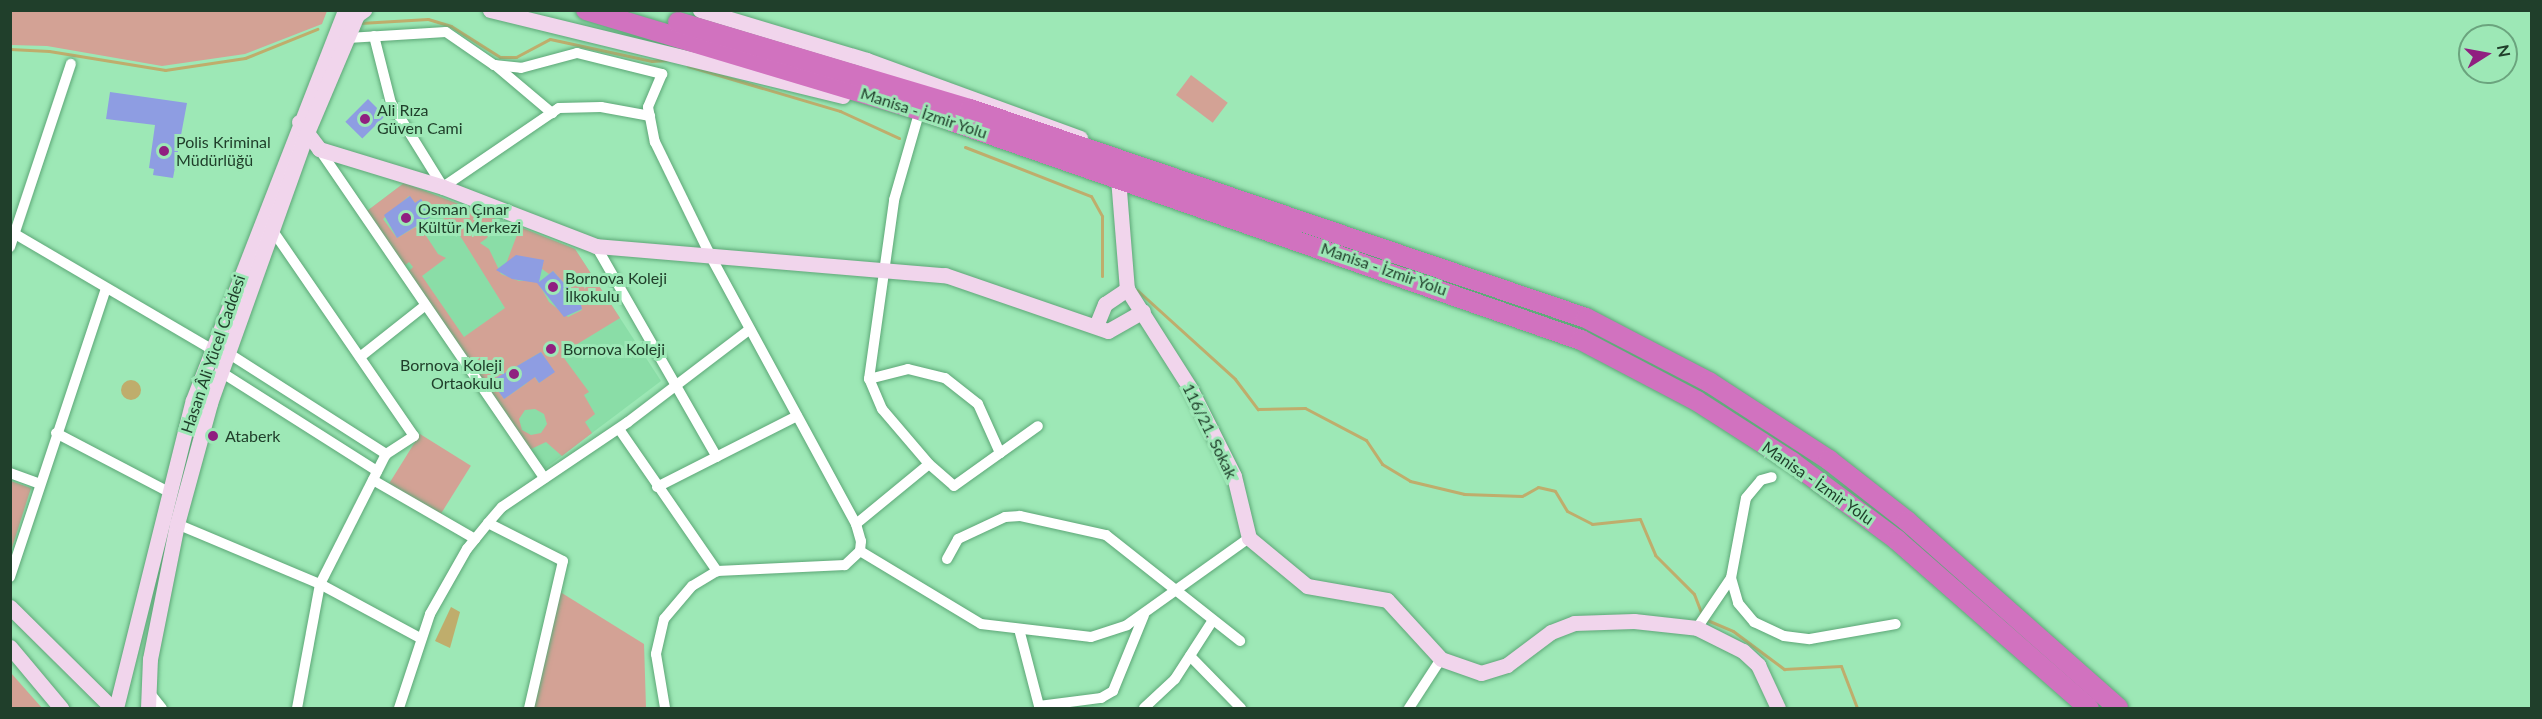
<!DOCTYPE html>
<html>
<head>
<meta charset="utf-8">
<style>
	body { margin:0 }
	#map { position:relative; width:2542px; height:719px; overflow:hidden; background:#9de8b6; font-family:Lato,sans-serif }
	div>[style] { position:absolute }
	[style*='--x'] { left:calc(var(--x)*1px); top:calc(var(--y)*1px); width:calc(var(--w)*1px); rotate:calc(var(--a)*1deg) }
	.built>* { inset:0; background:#8adda7 }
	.green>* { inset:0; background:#d3a295; transform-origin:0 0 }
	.water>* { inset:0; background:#bfad6c }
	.round { border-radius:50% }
	.stream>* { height:3px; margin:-1.5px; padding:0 1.5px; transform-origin:1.5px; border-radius:1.5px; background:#bfad6c }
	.building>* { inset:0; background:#8e9de2; transform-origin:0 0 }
	.roads { filter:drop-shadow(0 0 2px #5da777) drop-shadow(0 0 2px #5da777) }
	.street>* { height:10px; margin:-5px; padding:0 5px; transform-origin:5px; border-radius:5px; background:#fff }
	.secondary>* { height:15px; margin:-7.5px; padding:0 7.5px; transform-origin:7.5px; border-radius:7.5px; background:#f1d5ec }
	.highway>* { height:20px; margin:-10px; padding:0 10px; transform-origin:10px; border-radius:10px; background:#d172bf }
	.dots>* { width:16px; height:16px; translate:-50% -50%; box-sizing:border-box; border:3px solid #9de8b6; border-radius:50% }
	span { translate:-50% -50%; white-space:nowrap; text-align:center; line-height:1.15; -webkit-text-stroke:6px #9de8b6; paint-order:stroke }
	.poi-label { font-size:16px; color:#203f2b }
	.left { translate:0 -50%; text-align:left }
	.right { translate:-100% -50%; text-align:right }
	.street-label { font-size:16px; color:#203f2b }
	.frame { position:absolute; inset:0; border:12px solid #203f2b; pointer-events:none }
	.north { position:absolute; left:2458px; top:24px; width:60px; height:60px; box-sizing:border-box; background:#9de8b6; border:2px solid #6ba47e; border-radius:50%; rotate:79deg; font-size:16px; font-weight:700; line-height:24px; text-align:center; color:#203f2b }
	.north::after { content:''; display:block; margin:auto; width:21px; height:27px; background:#901f80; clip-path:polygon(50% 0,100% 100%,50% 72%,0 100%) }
</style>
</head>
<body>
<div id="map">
	<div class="built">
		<i style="clip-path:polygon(404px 183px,575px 249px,661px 381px,543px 470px,367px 211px)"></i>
	</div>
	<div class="green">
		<i style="clip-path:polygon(11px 10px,327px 10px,327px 11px,322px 24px,245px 54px,162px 66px,47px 46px,11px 45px)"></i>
		<i style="left:1191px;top:75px;width:46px;height:25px;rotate:37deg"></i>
		<i style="clip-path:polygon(evenodd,404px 183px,495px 218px,487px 238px,480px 243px,489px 249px,501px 274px,519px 281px,537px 280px,549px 302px,568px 317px,582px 310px,580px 301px,553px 271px,549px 274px,542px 269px,543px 260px,506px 264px,520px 227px,575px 249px,620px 318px,561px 354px,589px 392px,584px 395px,595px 414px,585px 422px,592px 433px,562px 456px,546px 442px,529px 450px,408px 272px,413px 267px,409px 262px,404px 266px,367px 211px,404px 183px,409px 196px,415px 203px,421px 199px,432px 216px,439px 212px,456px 236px,459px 234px,505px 308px,464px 337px,422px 276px,446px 258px,438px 254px,419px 225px,397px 238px,383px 219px,409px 196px,404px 183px,541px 352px,554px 372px,539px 383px,531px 372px,527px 383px,504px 399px,492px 381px,541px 352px,404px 183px,535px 409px,544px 414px,547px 424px,541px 433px,531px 435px,522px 430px,519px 419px,525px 410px,535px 409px)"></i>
		<i style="left:420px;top:434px;width:60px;height:60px;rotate:32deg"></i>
		<i style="clip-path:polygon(11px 481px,31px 488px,11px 551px,10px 481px)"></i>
		<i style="clip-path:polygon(557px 590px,644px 644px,646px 708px,534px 708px)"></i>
		<i style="clip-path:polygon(10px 673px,11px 673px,42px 708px,11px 708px)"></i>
	</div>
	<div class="water">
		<i class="round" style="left:121px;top:380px;width:20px;height:20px"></i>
		<i style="clip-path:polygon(451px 607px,460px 612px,450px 648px,435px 641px)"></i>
	</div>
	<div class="stream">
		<i style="--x:360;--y:23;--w:68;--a:-3.4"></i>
		<i style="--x:428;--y:19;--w:24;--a:17"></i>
		<i style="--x:451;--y:26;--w:58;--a:32.3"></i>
		<i style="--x:500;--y:57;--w:16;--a:0"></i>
		<i style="--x:516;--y:57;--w:38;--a:-28"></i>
		<i style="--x:550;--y:39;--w:104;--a:12.2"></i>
		<i style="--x:652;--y:61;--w:15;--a:-4"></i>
		<i style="--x:10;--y:49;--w:39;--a:3"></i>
		<i style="--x:49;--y:51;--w:118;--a:9.3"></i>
		<i style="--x:165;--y:70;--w:81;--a:-8.5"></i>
		<i style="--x:245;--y:58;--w:78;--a:-21.9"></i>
		<i style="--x:688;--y:66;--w:159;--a:16.5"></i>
		<i style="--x:840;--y:111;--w:65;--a:24.6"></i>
		<i style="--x:965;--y:147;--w:135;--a:21.3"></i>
		<i style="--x:1091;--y:196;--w:23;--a:61"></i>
		<i style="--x:1102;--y:216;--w:60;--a:90"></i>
		<i style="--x:1137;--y:290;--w:132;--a:42.2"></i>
		<i style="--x:1235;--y:379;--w:38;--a:53"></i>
		<i style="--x:1258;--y:409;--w:47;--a:-1.2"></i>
		<i style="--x:1305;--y:408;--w:69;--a:27.7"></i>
		<i style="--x:1366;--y:440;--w:29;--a:56"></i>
		<i style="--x:1382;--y:464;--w:33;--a:31"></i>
		<i style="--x:1410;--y:481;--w:56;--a:13.5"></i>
		<i style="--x:1464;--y:494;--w:58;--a:2"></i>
		<i style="--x:1522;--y:496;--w:18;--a:-29"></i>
		<i style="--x:1538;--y:487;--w:17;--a:13"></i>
		<i style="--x:1555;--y:491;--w:23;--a:59"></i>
		<i style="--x:1567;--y:511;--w:28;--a:27"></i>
		<i style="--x:1592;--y:524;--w:48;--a:-5.9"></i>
		<i style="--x:1640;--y:519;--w:39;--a:67"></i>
		<i style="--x:1655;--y:555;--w:55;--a:45"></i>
		<i style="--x:1694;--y:594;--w:22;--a:69"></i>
		<i style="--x:1707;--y:620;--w:28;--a:23"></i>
		<i style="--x:1733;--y:631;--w:64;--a:36.7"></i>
		<i style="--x:1784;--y:669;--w:57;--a:-3"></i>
		<i style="--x:1841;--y:666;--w:45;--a:69.1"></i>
	</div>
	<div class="building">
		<i style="clip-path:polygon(110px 92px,187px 103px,173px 178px,153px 175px,154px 169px,149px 168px,155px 125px,106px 119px)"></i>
		<i style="left:368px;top:99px;width:24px;height:32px;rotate:45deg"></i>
		<i style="clip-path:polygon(410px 196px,415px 203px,421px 199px,432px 216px,397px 238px,384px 215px)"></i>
		<i style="clip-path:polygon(516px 255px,544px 260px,539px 282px,553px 271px,580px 301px,582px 309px,564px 317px,537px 283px,512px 279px,496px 270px)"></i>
		<i style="clip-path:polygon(541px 352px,555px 372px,539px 383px,535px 377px,504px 399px,491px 381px)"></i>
	</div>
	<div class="roads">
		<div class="street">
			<i style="--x:374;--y:36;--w:69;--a:75.8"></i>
			<i style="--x:391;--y:103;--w:99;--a:58.2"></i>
			<i style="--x:443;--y:187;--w:140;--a:-34.3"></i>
			<i style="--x:559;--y:108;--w:42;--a:-1.4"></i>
			<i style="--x:601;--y:107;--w:50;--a:10.4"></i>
			<i style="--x:348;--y:38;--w:98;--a:-3.5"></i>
			<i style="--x:446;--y:32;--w:58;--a:34.5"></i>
			<i style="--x:494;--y:65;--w:27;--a:6"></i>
			<i style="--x:521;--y:68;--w:58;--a:-15"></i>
			<i style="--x:577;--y:53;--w:88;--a:13.9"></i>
			<i style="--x:662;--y:74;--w:36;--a:113"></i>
			<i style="--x:648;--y:107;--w:36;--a:79"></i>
			<i style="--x:655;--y:142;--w:128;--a:64"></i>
			<i style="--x:711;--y:257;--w:304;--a:61.5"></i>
			<i style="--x:856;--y:524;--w:18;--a:74"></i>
			<i style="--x:861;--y:541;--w:10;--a:96"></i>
			<i style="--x:860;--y:551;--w:21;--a:137"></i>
			<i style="--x:845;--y:565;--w:128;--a:177.3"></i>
			<i style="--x:717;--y:571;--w:29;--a:149"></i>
			<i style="--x:692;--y:586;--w:43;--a:130.3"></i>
			<i style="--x:664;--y:619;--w:36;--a:103"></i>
			<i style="--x:656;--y:654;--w:55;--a:80.5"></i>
			<i style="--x:495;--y:65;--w:75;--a:40.1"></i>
			<i style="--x:319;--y:149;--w:399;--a:55.6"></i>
			<i style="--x:10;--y:231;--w:233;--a:30.4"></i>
			<i style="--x:273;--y:231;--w:249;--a:55.5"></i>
			<i style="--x:414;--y:436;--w:33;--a:147"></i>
			<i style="--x:386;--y:454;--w:146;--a:116.9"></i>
			<i style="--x:320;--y:584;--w:126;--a:100.5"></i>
			<i style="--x:596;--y:246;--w:243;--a:60.2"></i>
			<i style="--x:10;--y:247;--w:193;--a:-71.6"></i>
			<i style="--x:228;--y:353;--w:188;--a:32.6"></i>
			<i style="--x:360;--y:357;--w:80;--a:-38.4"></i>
			<i style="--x:221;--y:372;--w:185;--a:32.4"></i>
			<i style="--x:869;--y:379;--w:40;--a:-14.4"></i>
			<i style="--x:908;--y:369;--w:38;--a:14"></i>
			<i style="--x:945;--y:378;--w:42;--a:38.2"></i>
			<i style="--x:978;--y:404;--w:54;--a:65.8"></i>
			<i style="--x:619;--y:429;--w:173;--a:55.4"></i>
			<i style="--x:56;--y:433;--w:127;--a:27.6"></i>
			<i style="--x:929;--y:464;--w:33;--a:41"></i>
			<i style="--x:954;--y:486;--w:103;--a:-35.5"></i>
			<i style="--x:10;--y:473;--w:30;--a:20"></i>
			<i style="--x:373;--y:480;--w:118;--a:30"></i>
			<i style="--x:657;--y:487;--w:157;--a:-26.9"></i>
			<i style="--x:488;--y:523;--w:21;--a:-49"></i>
			<i style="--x:502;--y:507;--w:152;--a:-34"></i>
			<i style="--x:628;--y:422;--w:153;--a:-37.3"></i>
			<i style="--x:177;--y:524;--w:155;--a:22.8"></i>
			<i style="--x:320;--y:584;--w:114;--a:28.4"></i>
			<i style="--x:856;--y:524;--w:94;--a:-39.4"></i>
			<i style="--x:929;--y:464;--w:72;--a:-130.5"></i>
			<i style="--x:882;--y:409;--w:33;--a:-113"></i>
			<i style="--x:869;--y:379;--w:181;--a:-82"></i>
			<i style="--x:894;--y:200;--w:94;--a:-73.9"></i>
			<i style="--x:860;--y:551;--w:141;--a:31.1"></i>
			<i style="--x:981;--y:624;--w:111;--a:6.7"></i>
			<i style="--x:1091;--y:637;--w:38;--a:-18"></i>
			<i style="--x:1127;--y:625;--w:150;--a:-35.5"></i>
			<i style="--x:947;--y:559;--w:23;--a:-61"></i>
			<i style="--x:958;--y:539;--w:52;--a:-25.1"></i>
			<i style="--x:1005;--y:517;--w:15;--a:-4"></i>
			<i style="--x:1020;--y:516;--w:88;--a:12.5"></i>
			<i style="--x:1106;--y:535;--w:171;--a:38.3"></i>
			<i style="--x:10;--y:577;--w:304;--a:-71.6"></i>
			<i style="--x:1731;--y:578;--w:26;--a:74"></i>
			<i style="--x:1738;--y:603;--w:25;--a:50"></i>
			<i style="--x:1754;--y:622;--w:33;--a:25"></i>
			<i style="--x:1784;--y:636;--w:26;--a:7"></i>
			<i style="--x:1810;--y:639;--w:87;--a:-9.9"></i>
			<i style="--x:1697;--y:628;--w:60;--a:-55.8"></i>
			<i style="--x:1731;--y:578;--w:81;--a:-79.4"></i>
			<i style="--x:1746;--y:498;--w:23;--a:-50"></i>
			<i style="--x:1761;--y:480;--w:11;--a:-15"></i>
			<i style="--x:1019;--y:629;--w:80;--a:75.4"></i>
			<i style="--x:1039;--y:706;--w:63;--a:-7.4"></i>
			<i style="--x:1101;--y:698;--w:14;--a:-30"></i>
			<i style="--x:1113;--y:691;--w:82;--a:-67.8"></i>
			<i style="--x:1190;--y:656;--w:73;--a:45.6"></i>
			<i style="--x:148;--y:691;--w:22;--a:51"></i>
			<i style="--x:399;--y:708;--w:99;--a:-71.7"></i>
			<i style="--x:430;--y:614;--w:75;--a:-60.4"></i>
			<i style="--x:467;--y:549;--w:33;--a:-51"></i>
			<i style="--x:488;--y:523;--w:84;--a:26.9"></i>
			<i style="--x:563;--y:561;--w:151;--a:103"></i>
			<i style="--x:1144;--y:708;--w:42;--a:-43.1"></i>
			<i style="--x:1175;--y:679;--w:70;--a:-57.2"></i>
			<i style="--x:1409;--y:708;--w:59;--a:-56.9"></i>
		</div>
		<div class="secondary">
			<i style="--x:490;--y:10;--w:363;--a:13.7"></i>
			<i style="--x:700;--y:10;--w:174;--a:16.7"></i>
			<i style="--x:867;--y:60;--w:227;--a:20.1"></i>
			<i style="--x:299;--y:122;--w:34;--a:53"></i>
			<i style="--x:319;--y:149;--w:130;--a:17"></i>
			<i style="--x:443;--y:187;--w:164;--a:21.1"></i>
			<i style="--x:596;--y:246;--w:350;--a:4.8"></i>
			<i style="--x:945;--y:275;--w:172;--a:19"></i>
			<i style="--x:1108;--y:331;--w:40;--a:-29.7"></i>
			<i style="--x:1118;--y:178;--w:111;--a:85.4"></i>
			<i style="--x:1127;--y:289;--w:117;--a:57.5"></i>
			<i style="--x:1190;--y:388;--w:98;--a:63.4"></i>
			<i style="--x:1234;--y:476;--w:64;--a:76.4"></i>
			<i style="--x:1249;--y:538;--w:75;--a:39.6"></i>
			<i style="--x:1307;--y:586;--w:81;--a:9.9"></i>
			<i style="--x:1387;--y:600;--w:80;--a:47.5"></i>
			<i style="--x:1441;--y:659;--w:42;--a:19.3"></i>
			<i style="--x:1481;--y:673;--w:27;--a:-17"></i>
			<i style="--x:1507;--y:665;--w:55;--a:-36.9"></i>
			<i style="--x:1551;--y:632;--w:25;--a:-21"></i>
			<i style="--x:1574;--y:623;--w:60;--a:-1.9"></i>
			<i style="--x:1634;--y:621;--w:63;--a:6.3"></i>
			<i style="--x:1697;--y:628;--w:51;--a:26.6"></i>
			<i style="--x:1743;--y:651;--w:21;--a:43"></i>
			<i style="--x:1758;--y:665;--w:47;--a:65.1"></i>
			<i style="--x:1096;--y:326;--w:24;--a:-68"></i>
			<i style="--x:1105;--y:304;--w:27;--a:-34"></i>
			<i style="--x:10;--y:607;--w:144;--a:44.7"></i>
			<i style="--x:10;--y:647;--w:80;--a:50.1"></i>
			<i style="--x:116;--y:708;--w:317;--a:-76"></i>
			<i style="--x:193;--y:400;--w:419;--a:-68.7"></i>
			<i style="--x:148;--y:708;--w:49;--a:-87.7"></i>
			<i style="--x:150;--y:659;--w:138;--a:-78.7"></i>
			<i style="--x:177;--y:524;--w:125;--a:-74.7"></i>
			<i style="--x:210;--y:403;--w:285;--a:-70.3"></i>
			<i style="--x:306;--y:135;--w:130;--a:-67"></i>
			<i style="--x:357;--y:15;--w:9;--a:-36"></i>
		</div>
		<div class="highway">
			<i style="--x:586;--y:10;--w:349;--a:16.7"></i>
			<i style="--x:920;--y:110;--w:700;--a:19.19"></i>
			<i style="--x:1581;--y:340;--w:131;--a:27.7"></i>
			<i style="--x:1697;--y:401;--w:113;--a:32.7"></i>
			<i style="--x:1792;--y:462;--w:131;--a:36.6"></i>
			<i style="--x:1897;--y:540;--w:255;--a:41.2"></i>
			<i style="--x:678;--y:22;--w:305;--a:16.6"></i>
			<i style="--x:970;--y:109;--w:650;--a:18.74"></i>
			<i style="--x:1586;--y:318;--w:139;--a:27.5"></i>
			<i style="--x:1709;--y:382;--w:143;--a:33"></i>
			<i style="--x:1829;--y:460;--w:99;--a:38"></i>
			<i style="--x:1907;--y:521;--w:282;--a:41.5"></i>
		</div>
	</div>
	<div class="dots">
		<i style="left:365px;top:119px;background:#901f80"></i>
		<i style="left:164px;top:151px;background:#901f80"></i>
		<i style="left:406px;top:218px;background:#901f80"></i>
		<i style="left:553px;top:287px;background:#901f80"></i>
		<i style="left:551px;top:349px;background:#901f80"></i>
		<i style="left:514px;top:374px;background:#901f80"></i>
		<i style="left:213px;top:436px;background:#901f80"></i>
	</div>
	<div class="poi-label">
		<span class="left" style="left:377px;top:119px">Ali Rıza<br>Güven Cami</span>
		<span class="left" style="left:176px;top:151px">Polis Kriminal<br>Müdürlüğü</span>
		<span class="left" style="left:418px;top:218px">Osman Çınar<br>Kültür Merkezi</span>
		<span class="left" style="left:565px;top:287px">Bornova Koleji<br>İlkokulu</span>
		<span class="left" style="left:563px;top:349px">Bornova Koleji</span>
		<span class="right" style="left:502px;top:374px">Bornova Koleji<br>Ortaokulu</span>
		<span class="left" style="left:225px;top:436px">Ataberk</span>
	</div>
	<div class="street-label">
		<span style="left:924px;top:113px;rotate:18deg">Manisa - İzmir Yolu</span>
		<span style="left:1384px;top:269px;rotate:19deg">Manisa - İzmir Yolu</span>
		<span style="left:213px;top:354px;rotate:-71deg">Hasan Âli Yücel Caddesi</span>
		<span style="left:1210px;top:431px;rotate:64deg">116/21. Sokak</span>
		<span style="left:1818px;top:483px;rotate:35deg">Manisa - İzmir Yolu</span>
	</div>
	<div class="frame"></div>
	<div class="north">N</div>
</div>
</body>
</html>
